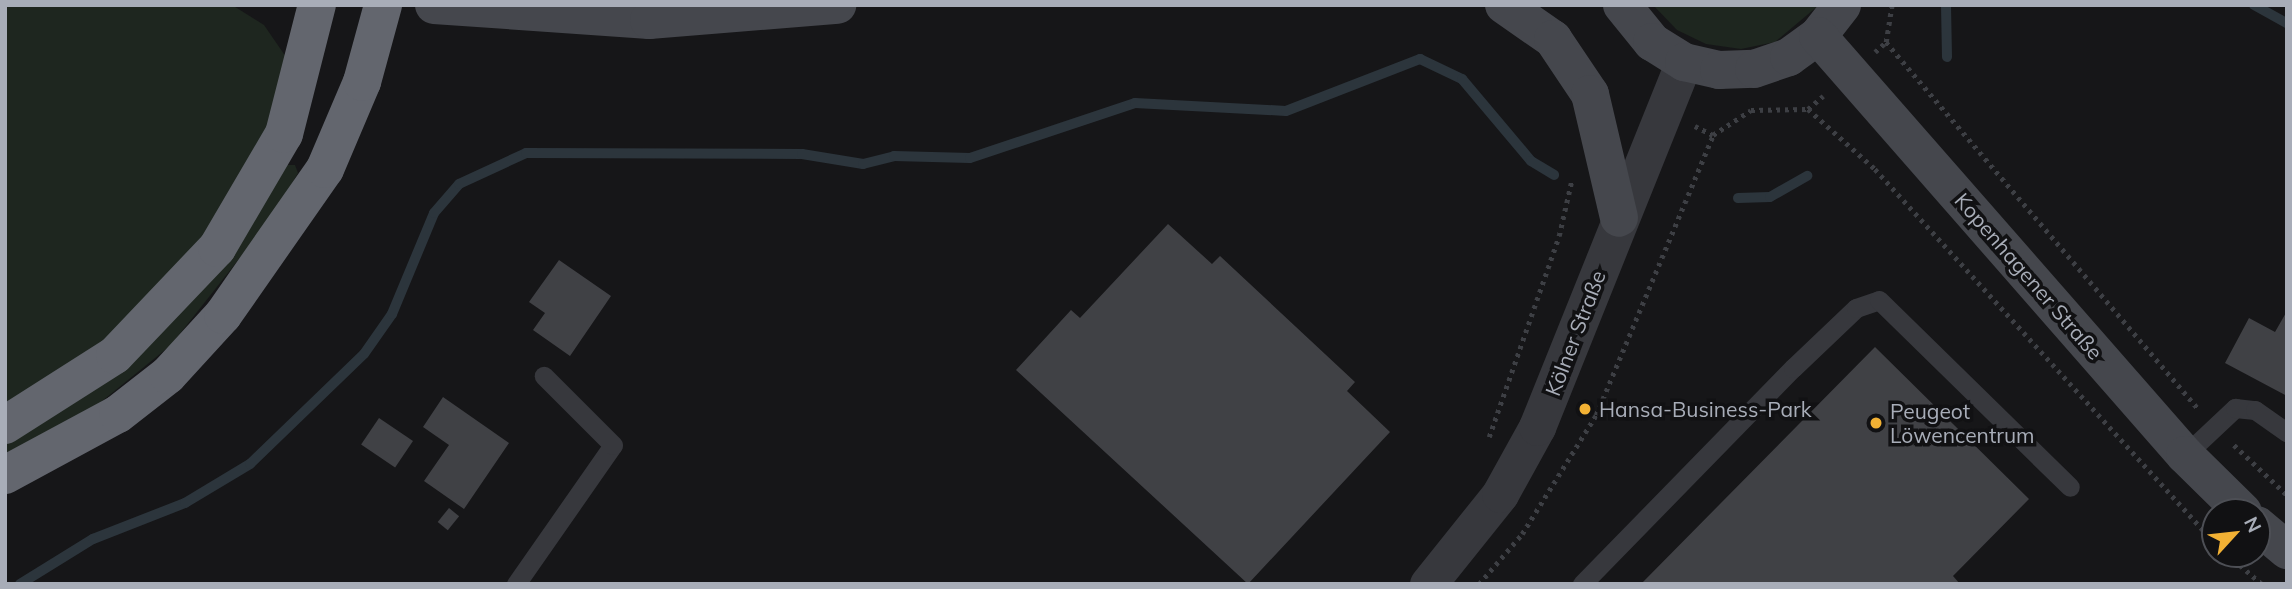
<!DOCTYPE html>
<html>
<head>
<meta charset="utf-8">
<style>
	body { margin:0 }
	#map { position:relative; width:2292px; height:589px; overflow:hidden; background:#161618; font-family:Mulish,sans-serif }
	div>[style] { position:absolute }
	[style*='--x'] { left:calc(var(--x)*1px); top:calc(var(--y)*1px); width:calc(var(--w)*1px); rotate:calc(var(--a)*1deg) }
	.green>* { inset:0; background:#1e261f }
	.stream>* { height:10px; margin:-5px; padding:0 5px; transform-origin:5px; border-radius:5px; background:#2c353c }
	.building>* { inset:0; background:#404145; transform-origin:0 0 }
	.path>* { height:4.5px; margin-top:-2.25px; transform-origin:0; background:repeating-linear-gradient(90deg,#3d3f44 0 3.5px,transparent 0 8.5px) }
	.lane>* { height:19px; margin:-9.5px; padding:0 9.5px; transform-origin:9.5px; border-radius:9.5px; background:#37383d }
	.street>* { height:37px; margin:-18.5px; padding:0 18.5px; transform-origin:18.5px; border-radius:18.5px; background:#37383d }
	.secondary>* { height:38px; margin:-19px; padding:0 19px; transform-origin:19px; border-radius:19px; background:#45474d }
	.highway>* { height:38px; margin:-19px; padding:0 19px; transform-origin:19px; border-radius:19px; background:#63666e }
	.dots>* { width:19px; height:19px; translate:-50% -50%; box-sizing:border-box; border:4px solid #111113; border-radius:50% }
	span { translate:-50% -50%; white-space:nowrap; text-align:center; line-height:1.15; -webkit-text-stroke:7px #111113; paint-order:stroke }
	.street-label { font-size:21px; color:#a8adb8 }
	.poi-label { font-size:21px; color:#a8adb8 }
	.left { translate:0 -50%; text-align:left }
	.frame { position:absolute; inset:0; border:7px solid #a8adb8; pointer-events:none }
	.north { position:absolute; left:2201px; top:498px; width:70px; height:70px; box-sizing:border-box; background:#111113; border:2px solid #4d4f55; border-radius:50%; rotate:63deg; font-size:19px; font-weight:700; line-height:28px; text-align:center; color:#a8adb8 }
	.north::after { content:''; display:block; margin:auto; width:24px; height:32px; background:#f2b134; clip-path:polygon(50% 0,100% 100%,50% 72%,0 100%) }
</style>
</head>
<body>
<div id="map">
	<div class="green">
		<i style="clip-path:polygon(5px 5px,232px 5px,264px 25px,286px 57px,285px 86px,227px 214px,125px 331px,5px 413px)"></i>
		<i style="clip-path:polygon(1653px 5px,1819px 5px,1775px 42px,1741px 49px,1706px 44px,1677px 30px)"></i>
		<i style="clip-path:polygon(284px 165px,295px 165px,298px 173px,273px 216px,171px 345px,85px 415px,5px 458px,5px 440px)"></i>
	</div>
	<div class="stream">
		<i style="--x:1946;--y:5;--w:52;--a:88.9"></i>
		<i style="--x:2254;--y:5;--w:38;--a:29"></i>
		<i style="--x:1738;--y:198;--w:32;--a:-2"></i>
		<i style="--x:1770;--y:197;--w:43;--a:-29.6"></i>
		<i style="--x:20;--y:584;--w:86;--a:-31.7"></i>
		<i style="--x:93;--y:539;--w:99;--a:-21.4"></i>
		<i style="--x:185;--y:503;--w:76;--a:-31"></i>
		<i style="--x:250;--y:464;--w:158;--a:-44"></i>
		<i style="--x:364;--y:354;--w:49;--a:-55"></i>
		<i style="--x:392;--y:314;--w:109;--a:-67.4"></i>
		<i style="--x:434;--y:213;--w:38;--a:-49"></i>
		<i style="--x:459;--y:184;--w:74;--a:-24.8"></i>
		<i style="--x:526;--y:153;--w:276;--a:0.2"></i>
		<i style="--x:802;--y:154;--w:62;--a:9.3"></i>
		<i style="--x:863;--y:164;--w:32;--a:-14"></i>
		<i style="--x:894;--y:156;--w:76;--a:1.5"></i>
		<i style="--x:970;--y:158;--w:174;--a:-18.4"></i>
		<i style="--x:1135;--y:103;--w:151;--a:3"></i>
		<i style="--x:1286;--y:111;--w:144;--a:-21.2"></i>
		<i style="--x:1420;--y:59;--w:47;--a:25.5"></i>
		<i style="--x:1462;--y:79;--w:107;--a:49.9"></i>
		<i style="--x:1531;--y:161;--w:27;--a:31"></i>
	</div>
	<div class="building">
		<i style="clip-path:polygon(1168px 224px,1212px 264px,1220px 256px,1355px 382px,1347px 391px,1390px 432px,1248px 584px,1016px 370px,1071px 310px,1080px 318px)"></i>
		<i style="clip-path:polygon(559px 260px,611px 296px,570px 356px,533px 330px,545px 313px,529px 302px)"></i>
		<i style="clip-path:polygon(2287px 311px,2287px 396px,2225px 363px,2249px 318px,2275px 332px)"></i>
		<i style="clip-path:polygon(1875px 347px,2029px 499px,1953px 576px,1960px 584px,1641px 584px)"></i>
		<i style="clip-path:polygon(443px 397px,509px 443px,464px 509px,424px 481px,449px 445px,423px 427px)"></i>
		<i style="left:379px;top:418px;width:41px;height:32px;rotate:34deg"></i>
		<i style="left:449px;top:508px;width:13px;height:18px;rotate:39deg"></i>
	</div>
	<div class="path">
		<i style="--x:1886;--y:42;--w:482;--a:49.6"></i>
		<i style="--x:1875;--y:52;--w:15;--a:-42"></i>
		<i style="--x:1886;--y:42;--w:37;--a:-81"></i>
		<i style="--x:1808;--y:109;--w:90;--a:41.8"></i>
		<i style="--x:1875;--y:169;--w:505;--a:47.73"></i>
		<i style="--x:1695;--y:126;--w:20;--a:27"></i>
		<i style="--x:1489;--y:437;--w:213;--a:-70.8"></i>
		<i style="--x:1559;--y:236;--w:58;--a:-77.2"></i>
		<i style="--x:2234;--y:445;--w:73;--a:43.3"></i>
		<i style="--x:2227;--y:554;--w:46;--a:40.6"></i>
		<i style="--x:1479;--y:584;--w:66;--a:-49.3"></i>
		<i style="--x:1522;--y:534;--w:140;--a:-58.1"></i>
		<i style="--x:1596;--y:415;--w:303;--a:-67.3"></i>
		<i style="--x:1713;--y:135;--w:45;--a:-33.3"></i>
		<i style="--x:1751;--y:110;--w:57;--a:-1"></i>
		<i style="--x:1808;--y:109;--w:20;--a:-41"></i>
	</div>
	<div class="lane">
		<i style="--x:2185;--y:455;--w:69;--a:-43.2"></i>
		<i style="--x:2235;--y:408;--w:20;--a:6"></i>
		<i style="--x:2255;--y:410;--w:39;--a:35"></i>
		<i style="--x:516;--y:584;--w:169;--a:-55.1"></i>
		<i style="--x:613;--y:445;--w:98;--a:-135"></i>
		<i style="--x:1582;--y:584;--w:302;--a:-45.7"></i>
		<i style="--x:1793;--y:368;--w:87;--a:-43.6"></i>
		<i style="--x:1856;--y:308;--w:24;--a:-19"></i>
		<i style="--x:1879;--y:300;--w:267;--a:44.4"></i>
	</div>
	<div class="street">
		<i style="--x:1428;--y:584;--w:115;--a:-51.3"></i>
		<i style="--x:1500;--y:494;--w:77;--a:-61.1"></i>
		<i style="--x:1537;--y:427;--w:393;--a:-68.1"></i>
	</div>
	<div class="secondary">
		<i style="--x:434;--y:5;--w:216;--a:4"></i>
		<i style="--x:649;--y:20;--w:189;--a:-4.6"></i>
		<i style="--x:1504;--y:5;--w:60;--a:34.8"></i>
		<i style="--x:1553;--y:39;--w:66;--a:56.1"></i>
		<i style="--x:1590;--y:94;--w:127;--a:76.8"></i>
		<i style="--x:1622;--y:5;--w:48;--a:51"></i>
		<i style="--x:1652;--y:42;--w:38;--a:32"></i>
		<i style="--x:1684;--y:62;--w:36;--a:13"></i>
		<i style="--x:1719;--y:70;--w:35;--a:-2"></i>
		<i style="--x:1754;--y:69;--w:37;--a:-19"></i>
		<i style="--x:1789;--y:57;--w:36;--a:-36"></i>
		<i style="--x:1818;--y:36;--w:39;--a:-52"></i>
		<i style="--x:1818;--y:36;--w:557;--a:48.79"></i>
		<i style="--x:2185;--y:455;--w:81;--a:44.5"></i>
		<i style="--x:2257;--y:525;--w:39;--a:40"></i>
	</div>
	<div class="highway">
		<i style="--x:5;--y:425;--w:130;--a:-32.5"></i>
		<i style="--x:115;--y:355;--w:148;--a:-46.4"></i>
		<i style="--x:217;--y:248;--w:132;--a:-59.6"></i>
		<i style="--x:284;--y:134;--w:133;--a:-75.7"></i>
		<i style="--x:5;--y:475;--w:128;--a:-28.4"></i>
		<i style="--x:118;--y:414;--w:63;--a:-38"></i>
		<i style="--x:168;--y:375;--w:81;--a:-47.5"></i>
		<i style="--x:223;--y:315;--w:178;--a:-55.1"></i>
		<i style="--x:325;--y:169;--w:95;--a:-67"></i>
		<i style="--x:362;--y:82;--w:80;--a:-74.7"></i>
	</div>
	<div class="dots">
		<i style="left:1585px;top:409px;background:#f2b134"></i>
		<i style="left:1876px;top:423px;background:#f2b134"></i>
	</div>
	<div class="street-label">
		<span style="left:2029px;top:276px;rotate:49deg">Kopenhagener Straße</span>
		<span style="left:1575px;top:333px;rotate:-69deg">Kölner Straße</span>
	</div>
	<div class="poi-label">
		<span class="left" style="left:1599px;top:409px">Hansa-Business-Park</span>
		<span class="left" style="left:1890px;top:423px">Peugeot<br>Löwencentrum</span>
	</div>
	<div class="frame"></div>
	<div class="north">N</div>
</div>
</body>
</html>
